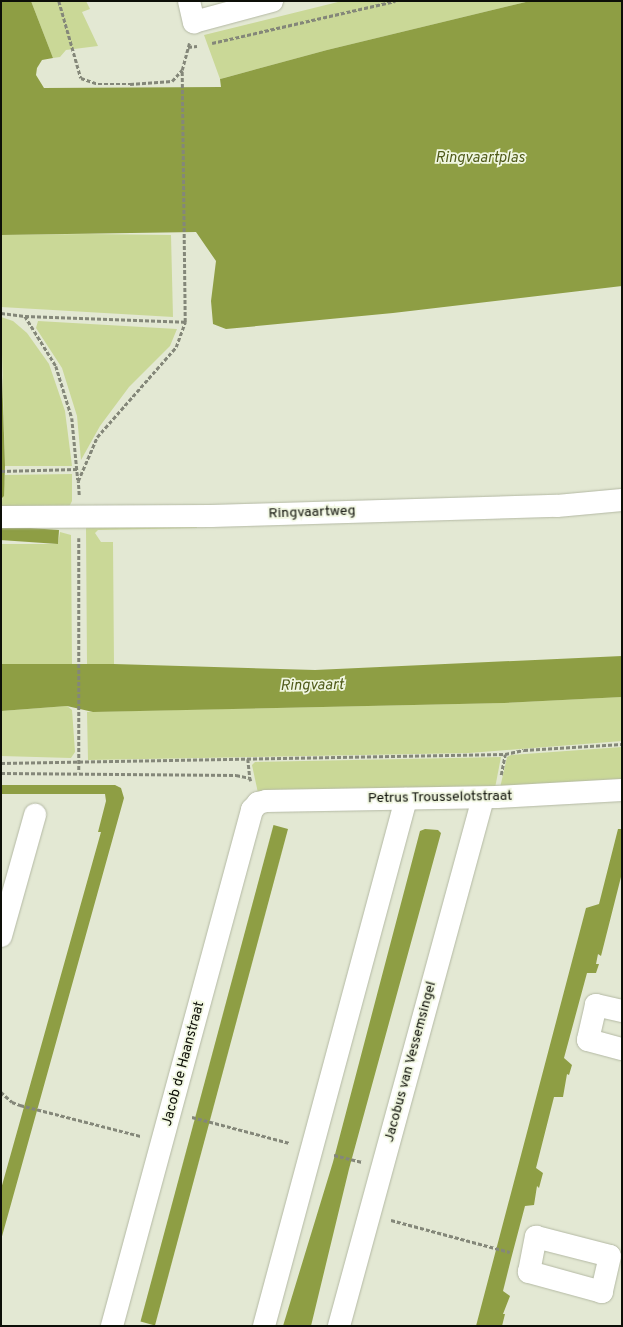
<!DOCTYPE html>
<html>
<head>
<meta charset="utf-8">
<style>
	body { margin:0 }
	#map { position:relative; width:623px; height:1327px; overflow:hidden; background:#e3e8d3; font-family:Overpass,sans-serif }
	div>[style] { position:absolute }
	[style*='--x'] { left:calc(var(--x)*1px); top:calc(var(--y)*1px); width:calc(var(--w)*1px); rotate:calc(var(--a)*1deg) }
	.green>* { inset:0; background:#cad897 }
	.water>* { inset:0; background:#8e9e44; transform-origin:0 0 }
	.path>* { height:2.5px; margin-top:-1.25px; transform-origin:0; background:repeating-linear-gradient(90deg,#848779 0 4px,transparent 0 6px) }
	.roads { filter:drop-shadow(0 0 1px #b4b9a4) drop-shadow(0 0 1px #b4b9a4) }
	.minor>* { height:22px; margin:-11px; padding:0 11px; transform-origin:11px; border-radius:11px; background:#fff }
	span { translate:-50% -50%; white-space:nowrap; text-align:center; line-height:1.15; -webkit-text-stroke:3.5px #f0f6e0; paint-order:stroke }
	.street-label { font-size:14px; color:#0d0f08 }
	.water-label { font-size:15px; color:#4f5a19; font-style:italic }
	.frame { position:absolute; inset:0; border:2px solid #0d0f08; pointer-events:none }
</style>
</head>
<body>
<div id="map">
	<div class="green">
		<i style="clip-path:polygon(31px 1px,86px 1px,90px 9px,82px 12px,98px 46px,66px 50px,60px 57px,53px 58px)"></i>
		<i style="clip-path:polygon(342px 1px,530px 1px,327px 50px,220px 79px,204px 35px)"></i>
		<i style="clip-path:polygon(88px 234px,171px 235px,173px 317px,1px 307px,1px 235px)"></i>
		<i style="clip-path:polygon(1px 317px,13px 321px,27px 333px,49px 364px,65px 411px,72px 466px,5px 466px)"></i>
		<i style="clip-path:polygon(38px 321px,177px 329px,170px 346px,129px 387px,100px 426px,81px 460px,77px 416px,62px 368px,36px 328px)"></i>
		<i style="clip-path:polygon(72px 474px,72px 501px,68px 509px,1px 510px,5px 475px)"></i>
		<i style="clip-path:polygon(196px 523px,197px 528px,98px 530px,95px 533px,101px 542px,113px 542px,114px 664px,87px 664px,86px 528px,90px 525px)"></i>
		<i style="clip-path:polygon(60px 532px,71px 535px,72px 665px,1px 664px,1px 544px,58px 544px)"></i>
		<i style="clip-path:polygon(622px 697px,622px 741px,469px 753px,88px 760px,87px 712px,504px 703px)"></i>
		<i style="clip-path:polygon(67px 706px,72px 710px,75px 752px,71px 758px,1px 756px,1px 711px)"></i>
		<i style="clip-path:polygon(622px 747px,622px 781px,500px 788px,507px 757px,511px 755px)"></i>
		<i style="clip-path:polygon(501px 757px,495px 788px,258px 793px,252px 765px,255px 762px)"></i>
	</div>
	<div class="water">
		<i style="clip-path:polygon(1px 1px,31px 1px,53px 58px,42px 60px,37px 68px,36px 75px,44px 88px,221px 87px,220px 79px,224px 78px,327px 50px,530px 1px,622px 1px,622px 286px,393px 313px,226px 329px,213px 324px,211px 301px,216px 261px,196px 232px,1px 235px)"></i>
		<i style="clip-path:polygon(1px 345px,5px 466px,4px 496px,1px 499px)"></i>
		<i style="left:59px;top:530px;width:14px;height:58px;rotate:94deg"></i>
		<i style="clip-path:polygon(622px 656px,622px 697px,504px 703px,93px 712px,67px 706px,1px 711px,1px 664px,114px 664px,315px 670px)"></i>
		<i style="clip-path:polygon(1px 785px,115px 785px,121px 788px,124px 798px,1px 1240px,1px 1189px,101px 832px,98px 832px,106px 801px,105px 794px,1px 794px)"></i>
		<i style="left:288px;top:829px;width:514px;height:15px;rotate:105deg"></i>
		<i style="clip-path:polygon(425px 829px,438px 830px,441px 833px,349px 1169px,311px 1326px,283px 1326px,333px 1162px,420px 831px)"></i>
		<i style="clip-path:polygon(618px 829px,622px 829px,622px 873px,601px 956px,598px 954px,596px 964px,599px 964px,596px 973px,587px 973px,564px 1058px,572px 1065px,569px 1075px,567px 1074px,563px 1097px,554px 1097px,536px 1168px,543px 1173px,539px 1188px,537px 1186px,534px 1205px,525px 1206px,511px 1259px,503px 1291px,510px 1296px,503px 1314px,505px 1314px,502px 1326px,476px 1326px,586px 908px,599px 904px)"></i>
	</div>
	<div class="path">
		<i style="--x:59;--y:1;--w:80;--a:74.1"></i>
		<i style="--x:81;--y:78;--w:18;--a:19"></i>
		<i style="--x:98;--y:84;--w:32;--a:0"></i>
		<i style="--x:130;--y:84;--w:42;--a:-4.1"></i>
		<i style="--x:172;--y:81;--w:15;--a:-48"></i>
		<i style="--x:212;--y:43;--w:188;--a:-12.9"></i>
		<i style="--x:188;--y:47;--w:9;--a:-6"></i>
		<i style="--x:1;--y:313;--w:24;--a:7"></i>
		<i style="--x:25;--y:316;--w:59;--a:58.2"></i>
		<i style="--x:56;--y:366;--w:54;--a:72.9"></i>
		<i style="--x:72;--y:418;--w:62;--a:84.5"></i>
		<i style="--x:25;--y:316;--w:160;--a:2.1"></i>
		<i style="--x:1;--y:471;--w:76;--a:-1.5"></i>
		<i style="--x:79;--y:495;--w:14;--a:-94"></i>
		<i style="--x:78;--y:481;--w:48;--a:-66.6"></i>
		<i style="--x:97;--y:437;--w:120;--a:-48.7"></i>
		<i style="--x:176;--y:347;--w:27;--a:-70"></i>
		<i style="--x:185;--y:322;--w:252;--a:-90.7"></i>
		<i style="--x:182;--y:70;--w:28;--a:-75"></i>
		<i style="--x:79;--y:538;--w:234;--a:90"></i>
		<i style="--x:248;--y:759;--w:19;--a:84"></i>
		<i style="--x:1;--y:763;--w:504;--a:-1.02"></i>
		<i style="--x:505;--y:754;--w:19;--a:-12"></i>
		<i style="--x:524;--y:750;--w:98;--a:-3.5"></i>
		<i style="--x:1;--y:773;--w:235;--a:0.5"></i>
		<i style="--x:236;--y:775;--w:14;--a:12"></i>
		<i style="--x:250;--y:778;--w:3;--a:72"></i>
		<i style="--x:501;--y:775;--w:21;--a:-79"></i>
		<i style="--x:1;--y:1092;--w:15;--a:42"></i>
		<i style="--x:12;--y:1102;--w:9;--a:21"></i>
		<i style="--x:20;--y:1105;--w:125;--a:14.4"></i>
		<i style="--x:192;--y:1117;--w:101;--a:14.9"></i>
		<i style="--x:334;--y:1155;--w:29;--a:14"></i>
		<i style="--x:391;--y:1220;--w:123;--a:15.1"></i>
	</div>
	<div class="roads">
		<div class="minor">
			<i style="--x:189;--y:1;--w:22;--a:77"></i>
			<i style="--x:194;--y:22;--w:81;--a:-15.1"></i>
			<i style="--x:1;--y:517;--w:210;--a:-0.3"></i>
			<i style="--x:211;--y:516;--w:346;--a:-1.7"></i>
			<i style="--x:557;--y:506;--w:65;--a:-5.3"></i>
			<i style="--x:1;--y:936;--w:126;--a:-74.3"></i>
			<i style="--x:622;--y:1011;--w:27;--a:-167"></i>
			<i style="--x:596;--y:1005;--w:36;--a:103"></i>
			<i style="--x:588;--y:1040;--w:35;--a:15"></i>
			<i style="--x:536;--y:1237;--w:76;--a:14.4"></i>
			<i style="--x:610;--y:1256;--w:37;--a:103"></i>
			<i style="--x:602;--y:1292;--w:76;--a:-164.7"></i>
			<i style="--x:529;--y:1272;--w:36;--a:-79"></i>
			<i style="--x:112;--y:1326;--w:535;--a:-74.82"></i>
			<i style="--x:252;--y:810;--w:9;--a:-49"></i>
			<i style="--x:258;--y:803;--w:8;--a:-14"></i>
			<i style="--x:266;--y:801;--w:231;--a:-1"></i>
			<i style="--x:497;--y:797;--w:125;--a:-3.2"></i>
			<i style="--x:264;--y:1326;--w:546;--a:-74.92"></i>
			<i style="--x:339;--y:1326;--w:547;--a:-74.74"></i>
		</div>
	</div>
	<div class="street-label">
		<span style="left:312px;top:513px;rotate:-2deg">Ringvaartweg</span>
		<span style="left:440px;top:798px;rotate:-1deg">Petrus Trousselotstraat</span>
		<span style="left:411px;top:1062px;rotate:-75deg">Jacobus van Vessemsingel</span>
		<span style="left:184px;top:1064px;rotate:-75deg">Jacob de Haanstraat</span>
	</div>
	<div class="water-label">
		<span style="left:480px;top:159px">Ringvaartplas</span>
		<span style="left:312px;top:686px;rotate:-1deg">Ringvaart</span>
	</div>
	<div class="frame"></div>
</div>
</body>
</html>
